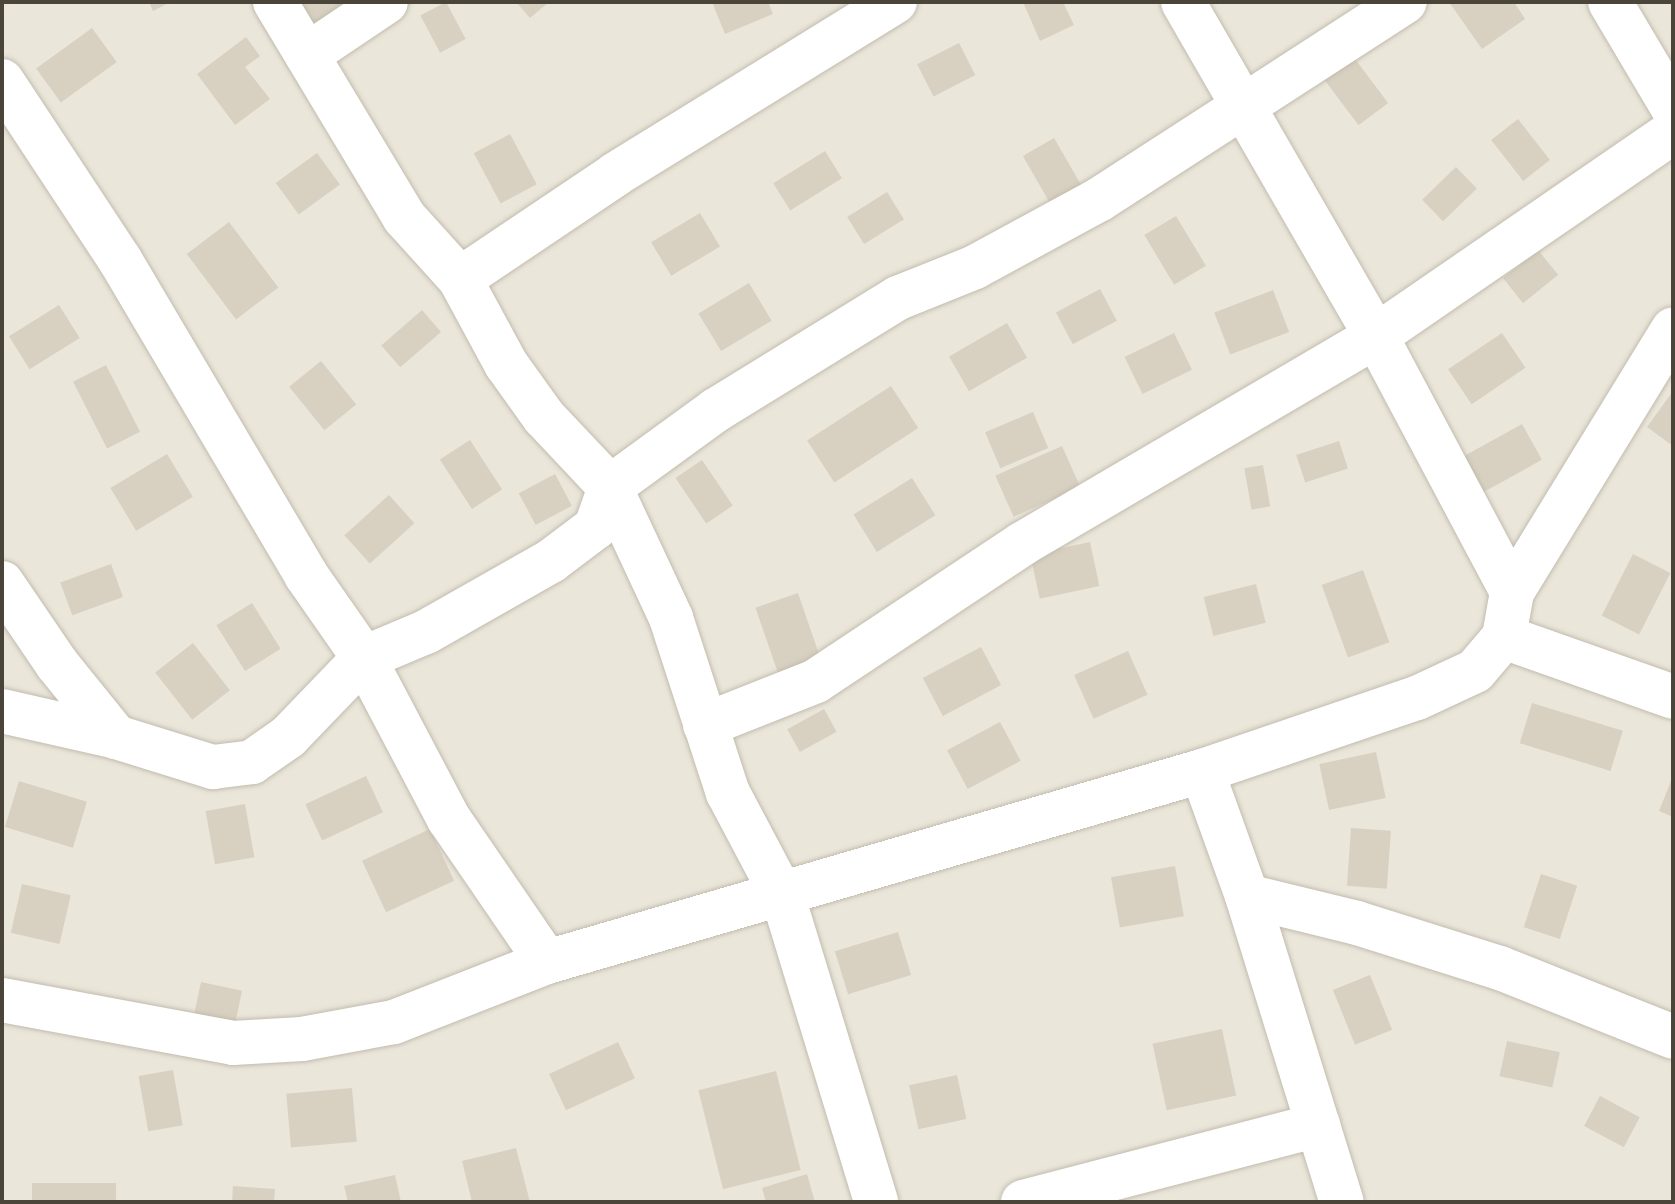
<!DOCTYPE html>
<html>
<head>
<meta charset="utf-8">
<style>
	body { margin:0 }
	#map { position:relative; width:1675px; height:1204px; overflow:hidden; background:#f6f4ec; font-family:"Space Grotesk",sans-serif }
	div>[style] { position:absolute }
	[style*='--x'] { left:calc(var(--x)*1px); top:calc(var(--y)*1px); width:calc(var(--w)*1px); rotate:calc(var(--a)*1deg) }
	.residential>* { inset:0; background:#eae6da; transform-origin:0 0 }
	.building>* { inset:0; background:#d8d1c1; transform-origin:0 0 }
	.roads { filter:drop-shadow(0 0 2px #c2bcae) drop-shadow(0 0 2px #c2bcae) }
	.minor>* { height:44px; margin:-22px; padding:0 22px; transform-origin:22px; border-radius:22px; background:#fff }
	span { translate:-50% -50%; white-space:nowrap; text-align:center; line-height:1.15; -webkit-text-stroke:7px #fff; paint-order:stroke }
	.frame { position:absolute; inset:0; border:4px solid #4b4539; pointer-events:none }
</style>
</head>
<body>
<div id="map">
	<div class="residential">
		<i style="left:2px;top:2px;width:1671px;height:1200px"></i>
	</div>
	<div class="building">
		<i style="clip-path:polygon(149px 2px,170px 2px,153px 11px)"></i>
		<i style="clip-path:polygon(296px 2px,369px 2px,324px 37px)"></i>
		<i style="left:446px;top:2px;width:42px;height:29px;rotate:62deg"></i>
		<i style="clip-path:polygon(516px 2px,549px 2px,530px 18px)"></i>
		<i style="clip-path:polygon(712px 2px,768px 2px,773px 14px,725px 34px)"></i>
		<i style="clip-path:polygon(1023px 2px,1063px 2px,1074px 25px,1040px 41px)"></i>
		<i style="clip-path:polygon(1449px 2px,1514px 2px,1525px 19px,1482px 49px)"></i>
		<i style="left:92px;top:28px;width:42px;height:69px;rotate:54deg"></i>
		<i style="clip-path:polygon(246px 37px,260px 56px,245px 67px,270px 99px,235px 125px,197px 74px)"></i>
		<i style="left:959px;top:43px;width:36px;height:47px;rotate:63deg"></i>
		<i style="left:1349px;top:51px;width:65px;height:37px;rotate:53deg"></i>
		<i style="left:1518px;top:119px;width:52px;height:34px;rotate:52deg"></i>
		<i style="left:510px;top:134px;width:57px;height:41px;rotate:62deg"></i>
		<i style="left:1054px;top:138px;width:60px;height:36px;rotate:60deg"></i>
		<i style="left:825px;top:151px;width:32px;height:61px;rotate:58deg"></i>
		<i style="left:317px;top:153px;width:39px;height:51px;rotate:54deg"></i>
		<i style="left:1456px;top:167px;width:30px;height:47px;rotate:46deg"></i>
		<i style="left:887px;top:192px;width:32px;height:47px;rotate:58deg"></i>
		<i style="left:700px;top:213px;width:39px;height:57px;rotate:59deg"></i>
		<i style="left:1176px;top:216px;width:58px;height:37px;rotate:59deg"></i>
		<i style="left:229px;top:222px;width:82px;height:53px;rotate:53deg"></i>
		<i style="left:1538px;top:250px;width:32px;height:45px;rotate:51deg"></i>
		<i style="left:749px;top:283px;width:44px;height:59px;rotate:59deg"></i>
		<i style="left:1100px;top:289px;width:36px;height:50px;rotate:62deg"></i>
		<i style="left:1273px;top:290px;width:45px;height:63px;rotate:69deg"></i>
		<i style="left:59px;top:305px;width:39px;height:59px;rotate:58deg"></i>
		<i style="left:422px;top:310px;width:29px;height:54px;rotate:49deg"></i>
		<i style="left:1007px;top:323px;width:40px;height:67px;rotate:60deg"></i>
		<i style="left:1174px;top:333px;width:41px;height:55px;rotate:64deg"></i>
		<i style="left:1502px;top:333px;width:42px;height:65px;rotate:56deg"></i>
		<i style="left:321px;top:361px;width:56px;height:41px;rotate:51deg"></i>
		<i style="left:106px;top:365px;width:75px;height:37px;rotate:63deg"></i>
		<i style="left:891px;top:386px;width:50px;height:100px;rotate:57deg"></i>
		<i style="clip-path:polygon(1673px 391px,1673px 446px,1647px 427px)"></i>
		<i style="left:1033px;top:412px;width:39px;height:52px;rotate:67deg"></i>
		<i style="left:1522px;top:424px;width:41px;height:66px;rotate:61deg"></i>
		<i style="left:470px;top:440px;width:59px;height:36px;rotate:57deg"></i>
		<i style="left:1339px;top:441px;width:29px;height:45px;rotate:72deg"></i>
		<i style="left:1062px;top:446px;width:45px;height:73px;rotate:66deg"></i>
		<i style="left:167px;top:454px;width:50px;height:66px;rotate:59deg"></i>
		<i style="left:702px;top:460px;width:55px;height:32px;rotate:56deg"></i>
		<i style="left:1263px;top:465px;width:42px;height:19px;rotate:80deg"></i>
		<i style="left:555px;top:474px;width:36px;height:41px;rotate:62deg"></i>
		<i style="left:912px;top:478px;width:44px;height:69px;rotate:58deg"></i>
		<i style="left:389px;top:495px;width:38px;height:60px;rotate:48deg"></i>
		<i style="left:1090px;top:542px;width:45px;height:61px;rotate:78deg"></i>
		<i style="left:1633px;top:554px;width:42px;height:69px;rotate:27deg"></i>
		<i style="left:111px;top:564px;width:35px;height:54px;rotate:70deg"></i>
		<i style="left:1363px;top:570px;width:77px;height:44px;rotate:70deg"></i>
		<i style="left:1256px;top:584px;width:40px;height:54px;rotate:76deg"></i>
		<i style="left:798px;top:593px;width:80px;height:45px;rotate:71deg"></i>
		<i style="left:252px;top:603px;width:54px;height:42px;rotate:58deg"></i>
		<i style="left:193px;top:643px;width:60px;height:48px;rotate:52deg"></i>
		<i style="left:981px;top:647px;width:43px;height:66px;rotate:62deg"></i>
		<i style="left:1128px;top:651px;width:48px;height:59px;rotate:66deg"></i>
		<i style="left:1532px;top:703px;width:95px;height:42px;rotate:17deg"></i>
		<i style="left:824px;top:709px;width:26px;height:42px;rotate:61deg"></i>
		<i style="left:1000px;top:722px;width:44px;height:60px;rotate:62deg"></i>
		<i style="left:1376px;top:752px;width:47px;height:58px;rotate:78deg"></i>
		<i style="left:366px;top:776px;width:40px;height:67px;rotate:65deg"></i>
		<i style="clip-path:polygon(1673px 776px,1673px 817px,1659px 811px)"></i>
		<i style="left:19px;top:781px;width:71px;height:48px;rotate:17deg"></i>
		<i style="left:245px;top:804px;width:54px;height:40px;rotate:80deg"></i>
		<i style="left:1351px;top:828px;width:40px;height:58px;rotate:4deg"></i>
		<i style="left:430px;top:829px;width:57px;height:75px;rotate:65deg"></i>
		<i style="left:1175px;top:866px;width:51px;height:65px;rotate:80deg"></i>
		<i style="left:1541px;top:874px;width:38px;height:56px;rotate:18deg"></i>
		<i style="left:22px;top:884px;width:50px;height:50px;rotate:13deg"></i>
		<i style="left:898px;top:932px;width:45px;height:66px;rotate:73deg"></i>
		<i style="left:1370px;top:975px;width:59px;height:40px;rotate:68deg"></i>
		<i style="left:201px;top:982px;width:42px;height:32px;rotate:12deg"></i>
		<i style="left:1222px;top:1029px;width:68px;height:71px;rotate:78deg"></i>
		<i style="left:1507px;top:1041px;width:54px;height:36px;rotate:12deg"></i>
		<i style="left:618px;top:1042px;width:40px;height:76px;rotate:65deg"></i>
		<i style="left:173px;top:1070px;width:56px;height:35px;rotate:80deg"></i>
		<i style="left:776px;top:1071px;width:102px;height:80px;rotate:76deg"></i>
		<i style="left:957px;top:1075px;width:45px;height:49px;rotate:78deg"></i>
		<i style="left:352px;top:1088px;width:54px;height:66px;rotate:85deg"></i>
		<i style="left:1600px;top:1096px;width:45px;height:34px;rotate:28deg"></i>
		<i style="clip-path:polygon(516px 1148px,530px 1202px,472px 1202px,462px 1161px)"></i>
		<i style="clip-path:polygon(807px 1174px,815px 1202px,766px 1202px,762px 1188px)"></i>
		<i style="clip-path:polygon(395px 1175px,401px 1202px,348px 1202px,344px 1186px)"></i>
		<i style="left:116px;top:1183px;width:19px;height:84px;rotate:90deg"></i>
		<i style="clip-path:polygon(233px 1186px,275px 1189px,274px 1202px,232px 1202px)"></i>
	</div>
	<div class="roads">
		<div class="minor">
			<i style="--x:275;--y:2;--w:251;--a:59"></i>
			<i style="--x:404;--y:217;--w:84;--a:47.9"></i>
			<i style="--x:460;--y:279;--w:97;--a:61.6"></i>
			<i style="--x:506;--y:364;--w:65;--a:54.4"></i>
			<i style="--x:544;--y:417;--w:96;--a:46.7"></i>
			<i style="--x:610;--y:487;--w:145;--a:65"></i>
			<i style="--x:671;--y:618;--w:184;--a:72"></i>
			<i style="--x:728;--y:793;--w:118;--a:62.1"></i>
			<i style="--x:783;--y:897;--w:319;--a:73"></i>
			<i style="--x:1183;--y:2;--w:386;--a:60"></i>
			<i style="--x:1376;--y:336;--w:290;--a:62"></i>
			<i style="--x:1610;--y:2;--w:123;--a:59.3"></i>
			<i style="--x:307;--y:55;--w:95;--a:-33.9"></i>
			<i style="--x:2;--y:81;--w:214;--a:56.6"></i>
			<i style="--x:120;--y:260;--w:366;--a:59.4"></i>
			<i style="--x:306;--y:575;--w:101;--a:55.1"></i>
			<i style="--x:364;--y:658;--w:182;--a:62.2"></i>
			<i style="--x:449;--y:819;--w:173;--a:55.6"></i>
			<i style="--x:460;--y:279;--w:188;--a:-33.9"></i>
			<i style="--x:616;--y:174;--w:328;--a:-31.7"></i>
			<i style="--x:2;--y:583;--w:98;--a:55.8"></i>
			<i style="--x:57;--y:664;--w:94;--a:51.1"></i>
			<i style="--x:1504;--y:637;--w:179;--a:19.5"></i>
			<i style="--x:2;--y:711;--w:117;--a:12.8"></i>
			<i style="--x:116;--y:737;--w:102;--a:17.2"></i>
			<i style="--x:213;--y:767;--w:39;--a:-7"></i>
			<i style="--x:252;--y:762;--w:44;--a:-34.8"></i>
			<i style="--x:288;--y:737;--w:110;--a:-46.1"></i>
			<i style="--x:364;--y:658;--w:67;--a:-22.8"></i>
			<i style="--x:426;--y:632;--w:144;--a:-29.6"></i>
			<i style="--x:551;--y:561;--w:56;--a:-37.1"></i>
			<i style="--x:596;--y:527;--w:42;--a:-70.7"></i>
			<i style="--x:610;--y:487;--w:131;--a:-36"></i>
			<i style="--x:716;--y:410;--w:214;--a:-31.6"></i>
			<i style="--x:898;--y:298;--w:83;--a:-21.9"></i>
			<i style="--x:975;--y:267;--w:142;--a:-28.5"></i>
			<i style="--x:1100;--y:199;--w:363;--a:-32.9"></i>
			<i style="--x:705;--y:725;--w:119;--a:-21.6"></i>
			<i style="--x:816;--y:681;--w:247;--a:-33.6"></i>
			<i style="--x:1022;--y:544;--w:411;--a:-30.4"></i>
			<i style="--x:1376;--y:336;--w:360;--a:-34.5"></i>
			<i style="--x:1202;--y:771;--w:133;--a:70.2"></i>
			<i style="--x:1247;--y:896;--w:320;--a:72.8"></i>
			<i style="--x:1247;--y:896;--w:113;--a:13.8"></i>
			<i style="--x:1357;--y:923;--w:150;--a:17.5"></i>
			<i style="--x:1500;--y:968;--w:186;--a:21.7"></i>
			<i style="--x:2;--y:1000;--w:235;--a:10.5"></i>
			<i style="--x:233;--y:1043;--w:69;--a:-3.3"></i>
			<i style="--x:302;--y:1039;--w:94;--a:-10.5"></i>
			<i style="--x:394;--y:1022;--w:164;--a:-21.4"></i>
			<i style="--x:547;--y:962;--w:682;--a:-16.26"></i>
			<i style="--x:1202;--y:771;--w:227;--a:-18.8"></i>
			<i style="--x:1417;--y:698;--w:64;--a:-25"></i>
			<i style="--x:1475;--y:671;--w:45;--a:-49.5"></i>
			<i style="--x:1504;--y:637;--w:46;--a:-79.9"></i>
			<i style="--x:1512;--y:592;--w:308;--a:-58.5"></i>
			<i style="--x:1023;--y:1202;--w:305;--a:-14.6"></i>
		</div>
	</div>
	<div class="frame"></div>
</div>
</body>
</html>
